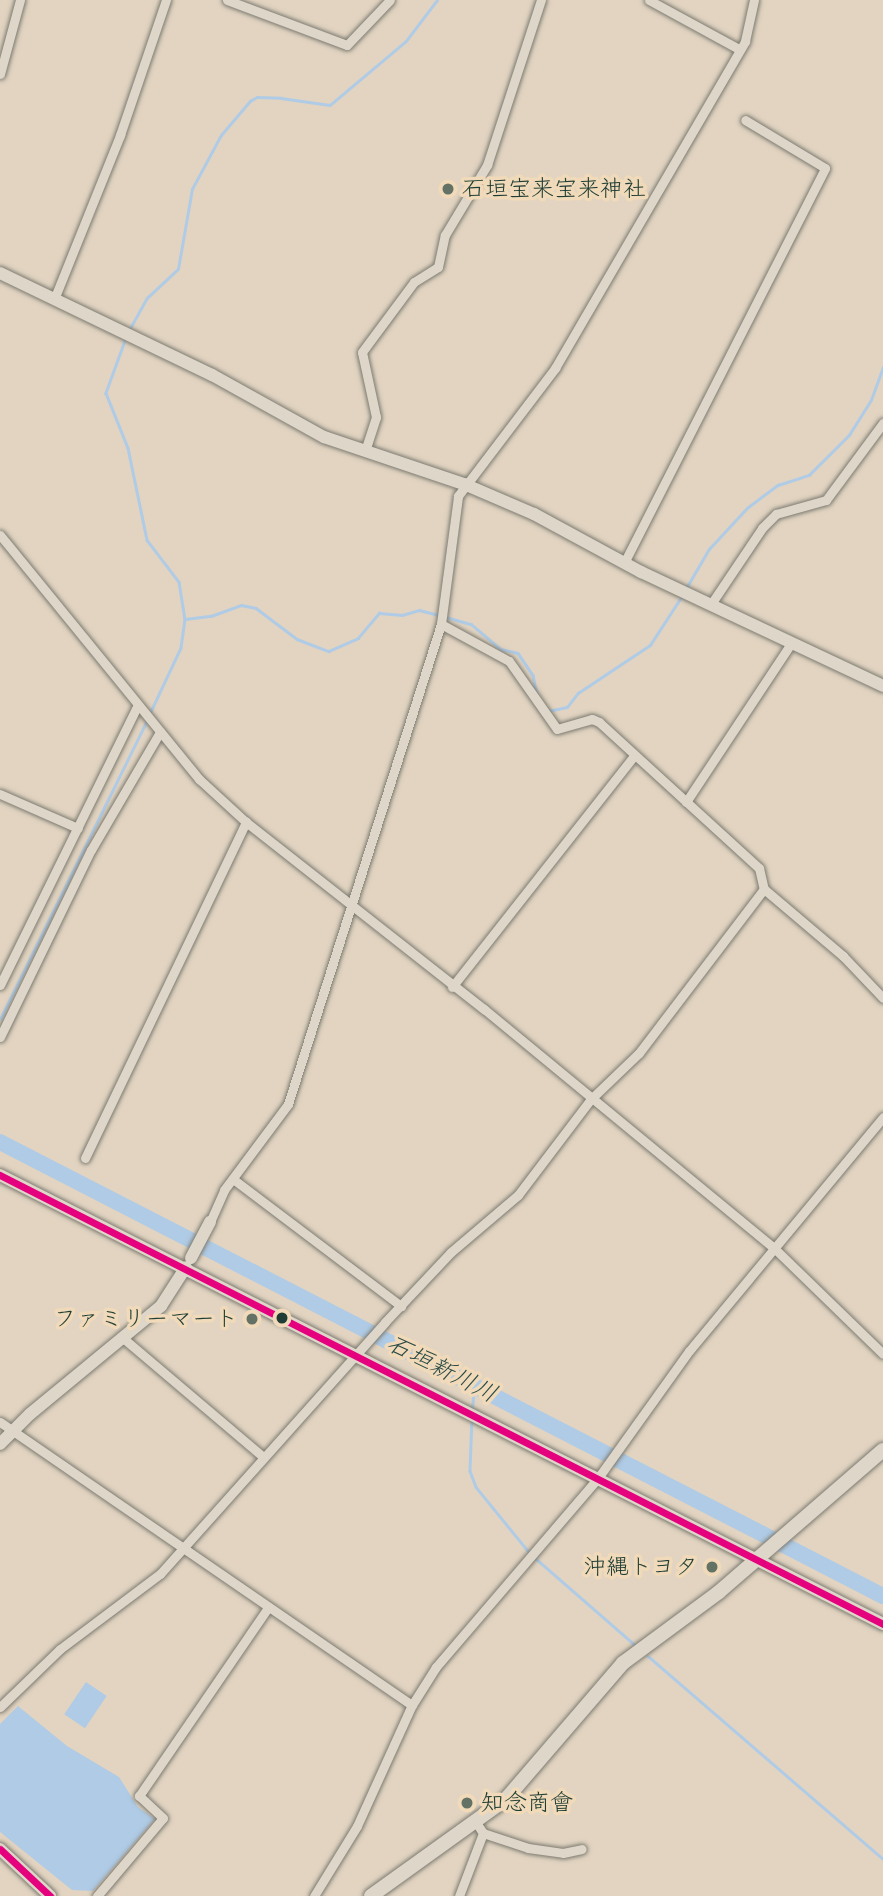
<!DOCTYPE html>
<html>
<head>
<meta charset="utf-8">
<style>
	body { margin:0 }
	#map { position:relative; width:883px; height:1896px; overflow:hidden; background:#e2d4c1; font-family:"Comic Neue","Klee One",sans-serif }
	div>[style] { position:absolute }
	[style*='--x'] { left:calc(var(--x)*1px); top:calc(var(--y)*1px); width:calc(var(--w)*1px); rotate:calc(var(--a)*1deg) }
	.water>* { inset:0; background:#b0cbe5; transform-origin:0 0 }
	.stream>* { height:2.5px; margin:-1.25px; padding:0 1.25px; transform-origin:1.25px; border-radius:1.25px; background:#b0cbe5 }
	.river>* { height:16px; margin:-8px; padding:0 8px; transform-origin:8px; border-radius:8px; background:#b0cbe5 }
	.roads { filter:drop-shadow(0 0 2px #7c7b71) drop-shadow(0 0 2px #7c7b71) }
	.street>* { height:9px; margin:-4.5px; padding:0 4.5px; transform-origin:4.5px; border-radius:4.5px; background:#dfd6ca }
	.secondary>* { height:12px; margin:-6px; padding:0 6px; transform-origin:6px; border-radius:6px; background:#dfd6ca }
	.primary>* { height:14px; margin:-7px; padding:0 7px; transform-origin:7px; border-radius:7px; background:#dfd6ca }
	.bus-1>* { height:7px; margin:-3.5px; padding:0 3.5px; transform-origin:3.5px; border-radius:3.5px; background:#e5007d }
	.dots>* { width:19px; height:19px; translate:-50% -50%; box-sizing:border-box; border:4px solid #f0dab9; border-radius:50% }
	span { translate:-50% -50%; white-space:nowrap; text-align:center; line-height:1.15; -webkit-text-stroke:7px #f0dab9; paint-order:stroke }
	.poi-label { font-size:23px; color:#1f3d34 }
	.left { translate:0 -50%; text-align:left }
	.right { translate:-100% -50%; text-align:right }
	.water-label { font-size:24px; color:#2b4b47; font-style:italic }
</style>
</head>
<body>
<div id="map">
	<div class="water">
		<i style="left:86px;top:1682px;width:25px;height:39px;rotate:34deg"></i>
		<i style="clip-path:polygon(18px 1706px,67px 1746px,119px 1777px,138px 1807px,155px 1819px,93px 1891px,72px 1890px,0 1832px,0 1724px)"></i>
	</div>
	<div class="stream">
		<i style="--x:128;--y:332;--w:39;--a:-61"></i>
		<i style="--x:147;--y:298;--w:42;--a:-43.1"></i>
		<i style="--x:178;--y:269;--w:81;--a:-80.1"></i>
		<i style="--x:192;--y:189;--w:61;--a:-61.8"></i>
		<i style="--x:221;--y:135;--w:45;--a:-49.5"></i>
		<i style="--x:250;--y:101;--w:8;--a:-30"></i>
		<i style="--x:257;--y:97;--w:24;--a:2"></i>
		<i style="--x:281;--y:98;--w:49;--a:8.1"></i>
		<i style="--x:330;--y:105;--w:99;--a:-40.1"></i>
		<i style="--x:406;--y:41;--w:51;--a:-52.9"></i>
		<i style="--x:126;--y:338;--w:59;--a:110"></i>
		<i style="--x:106;--y:393;--w:59;--a:68.2"></i>
		<i style="--x:128;--y:448;--w:94;--a:78.3"></i>
		<i style="--x:147;--y:540;--w:53;--a:52.7"></i>
		<i style="--x:179;--y:582;--w:37;--a:81"></i>
		<i style="--x:185;--y:619;--w:29;--a:98"></i>
		<i style="--x:181;--y:648;--w:73;--a:115.2"></i>
		<i style="--x:685;--y:590;--w:48;--a:-59.7"></i>
		<i style="--x:709;--y:549;--w:56;--a:-47.2"></i>
		<i style="--x:747;--y:508;--w:39;--a:-37"></i>
		<i style="--x:778;--y:485;--w:33;--a:-18"></i>
		<i style="--x:809;--y:475;--w:57;--a:-45"></i>
		<i style="--x:849;--y:435;--w:41;--a:-57.8"></i>
		<i style="--x:871;--y:400;--w:35;--a:-70"></i>
		<i style="--x:446;--y:617;--w:26;--a:16"></i>
		<i style="--x:471;--y:624;--w:39;--a:40"></i>
		<i style="--x:501;--y:649;--w:17;--a:13"></i>
		<i style="--x:518;--y:653;--w:27;--a:56"></i>
		<i style="--x:533;--y:675;--w:20;--a:79"></i>
		<i style="--x:185;--y:619;--w:26;--a:-7"></i>
		<i style="--x:211;--y:616;--w:32;--a:-20"></i>
		<i style="--x:241;--y:605;--w:15;--a:11"></i>
		<i style="--x:256;--y:608;--w:51;--a:37.1"></i>
		<i style="--x:297;--y:639;--w:34;--a:21"></i>
		<i style="--x:329;--y:651;--w:32;--a:-24"></i>
		<i style="--x:358;--y:638;--w:33;--a:-50"></i>
		<i style="--x:379;--y:613;--w:23;--a:5"></i>
		<i style="--x:402;--y:615;--w:18;--a:-16"></i>
		<i style="--x:419;--y:610;--w:21;--a:14"></i>
		<i style="--x:548;--y:711;--w:19;--a:-12"></i>
		<i style="--x:567;--y:707;--w:18;--a:-52"></i>
		<i style="--x:578;--y:693;--w:87;--a:-33.7"></i>
		<i style="--x:650;--y:645;--w:59;--a:-56.9"></i>
		<i style="--x:0;--y:1019;--w:333;--a:-63.8"></i>
		<i style="--x:472;--y:1411;--w:26;--a:-86"></i>
		<i style="--x:472;--y:1418;--w:53;--a:92.2"></i>
		<i style="--x:470;--y:1471;--w:17;--a:69"></i>
		<i style="--x:476;--y:1487;--w:84;--a:50.8"></i>
		<i style="--x:534;--y:1557;--w:133;--a:41"></i>
		<i style="--x:648;--y:1656;--w:311;--a:40.8"></i>
	</div>
	<div class="river">
		<i style="--x:0;--y:1142;--w:993;--a:27.21"></i>
	</div>
	<div class="roads">
		<div class="street">
			<i style="--x:227;--y:0;--w:128;--a:20.6"></i>
			<i style="--x:347;--y:45;--w:62;--a:-46.3"></i>
			<i style="--x:649;--y:0;--w:102;--a:28.6"></i>
			<i style="--x:0;--y:74;--w:77;--a:-74.9"></i>
			<i style="--x:55;--y:297;--w:175;--a:-68.1"></i>
			<i style="--x:120;--y:135;--w:143;--a:-71.2"></i>
			<i style="--x:365;--y:451;--w:36;--a:-72"></i>
			<i style="--x:376;--y:417;--w:66;--a:-102.2"></i>
			<i style="--x:362;--y:352;--w:87;--a:-53.4"></i>
			<i style="--x:414;--y:282;--w:28;--a:-32"></i>
			<i style="--x:438;--y:267;--w:33;--a:-78"></i>
			<i style="--x:445;--y:235;--w:82;--a:-59"></i>
			<i style="--x:487;--y:165;--w:174;--a:-71.9"></i>
			<i style="--x:0;--y:535;--w:315;--a:50.8"></i>
			<i style="--x:199;--y:779;--w:64;--a:42.5"></i>
			<i style="--x:246;--y:822;--w:303;--a:38.2"></i>
			<i style="--x:484;--y:1009;--w:374;--a:39.5"></i>
			<i style="--x:773;--y:1247;--w:153;--a:44.2"></i>
			<i style="--x:624;--y:563;--w:443;--a:-63"></i>
			<i style="--x:825;--y:168;--w:93;--a:-149"></i>
			<i style="--x:711;--y:604;--w:92;--a:-56.1"></i>
			<i style="--x:762;--y:528;--w:20;--a:-45"></i>
			<i style="--x:776;--y:514;--w:52;--a:-15.6"></i>
			<i style="--x:826;--y:500;--w:96;--a:-53.5"></i>
			<i style="--x:441;--y:624;--w:77;--a:28.6"></i>
			<i style="--x:509;--y:661;--w:83;--a:54.8"></i>
			<i style="--x:557;--y:729;--w:36;--a:-16"></i>
			<i style="--x:592;--y:719;--w:8;--a:23"></i>
			<i style="--x:599;--y:722;--w:217;--a:42.4"></i>
			<i style="--x:759;--y:868;--w:22;--a:77"></i>
			<i style="--x:764;--y:889;--w:104;--a:40.3"></i>
			<i style="--x:843;--y:956;--w:58;--a:46.4"></i>
			<i style="--x:0;--y:794;--w:85;--a:23.6"></i>
			<i style="--x:686;--y:802;--w:192;--a:-56.5"></i>
			<i style="--x:0;--y:985;--w:312;--a:-63.8"></i>
			<i style="--x:452;--y:987;--w:294;--a:-51.8"></i>
			<i style="--x:0;--y:1037;--w:208;--a:-64.1"></i>
			<i style="--x:91;--y:850;--w:137;--a:-59.7"></i>
			<i style="--x:85;--y:1158;--w:373;--a:-64.4"></i>
			<i style="--x:233;--y:1179;--w:211;--a:37.1"></i>
			<i style="--x:210;--y:1222;--w:35;--a:-66"></i>
			<i style="--x:224;--y:1190;--w:107;--a:-53.3"></i>
			<i style="--x:288;--y:1104;--w:504;--a:-72.32"></i>
			<i style="--x:441;--y:624;--w:129;--a:-82.4"></i>
			<i style="--x:458;--y:496;--w:161;--a:-52.8"></i>
			<i style="--x:555;--y:368;--w:378;--a:-59.8"></i>
			<i style="--x:745;--y:41;--w:42;--a:-77.6"></i>
			<i style="--x:123;--y:1338;--w:182;--a:40.3"></i>
			<i style="--x:0;--y:1422;--w:500;--a:34.5"></i>
			<i style="--x:0;--y:1707;--w:83;--a:-44"></i>
			<i style="--x:60;--y:1649;--w:125;--a:-36.9"></i>
			<i style="--x:160;--y:1574;--w:338;--a:-48.2"></i>
			<i style="--x:385;--y:1322;--w:96;--a:-46.7"></i>
			<i style="--x:451;--y:1252;--w:88;--a:-40.4"></i>
			<i style="--x:518;--y:1195;--w:121;--a:-52.8"></i>
			<i style="--x:591;--y:1099;--w:66;--a:-43.8"></i>
			<i style="--x:639;--y:1053;--w:206;--a:-52.7"></i>
			<i style="--x:477;--y:1824;--w:11;--a:56"></i>
			<i style="--x:483;--y:1833;--w:47;--a:18.4"></i>
			<i style="--x:528;--y:1848;--w:35;--a:8"></i>
			<i style="--x:563;--y:1853;--w:19;--a:-12"></i>
			<i style="--x:97;--y:1896;--w:102;--a:-49.8"></i>
			<i style="--x:163;--y:1818;--w:33;--a:-137"></i>
			<i style="--x:139;--y:1796;--w:227;--a:-55.6"></i>
			<i style="--x:314;--y:1896;--w:82;--a:-58.4"></i>
			<i style="--x:357;--y:1826;--w:133;--a:-65.6"></i>
			<i style="--x:412;--y:1705;--w:45;--a:-57.7"></i>
			<i style="--x:436;--y:1667;--w:249;--a:-49.4"></i>
			<i style="--x:598;--y:1478;--w:156;--a:-54.4"></i>
			<i style="--x:689;--y:1351;--w:304;--a:-50.3"></i>
			<i style="--x:459;--y:1896;--w:67;--a:-69.1"></i>
		</div>
		<div class="secondary">
			<i style="--x:0;--y:273;--w:235;--a:25.7"></i>
			<i style="--x:212;--y:375;--w:128;--a:29"></i>
			<i style="--x:324;--y:437;--w:148;--a:18.6"></i>
			<i style="--x:464;--y:484;--w:76;--a:23.2"></i>
			<i style="--x:534;--y:514;--w:122;--a:28.5"></i>
			<i style="--x:641;--y:572;--w:268;--a:25.2"></i>
			<i style="--x:0;--y:1175;--w:991;--a:26.95"></i>
			<i style="--x:191;--y:1258;--w:41;--a:-62.2"></i>
			<i style="--x:0;--y:1444;--w:42;--a:-45"></i>
			<i style="--x:30;--y:1414;--w:170;--a:-39.5"></i>
			<i style="--x:161;--y:1306;--w:46;--a:-57.3"></i>
			<i style="--x:0;--y:1849;--w:69;--a:43.2"></i>
		</div>
		<div class="primary">
			<i style="--x:371;--y:1896;--w:166;--a:-35.7"></i>
			<i style="--x:506;--y:1799;--w:179;--a:-49.3"></i>
			<i style="--x:623;--y:1663;--w:119;--a:-36.5"></i>
			<i style="--x:719;--y:1592;--w:217;--a:-40.9"></i>
		</div>
	</div>
	<div class="bus-1">
		<i style="--x:0;--y:1175;--w:991;--a:26.95"></i>
		<i style="--x:0;--y:1849;--w:69;--a:43.2"></i>
	</div>
	<div class="dots">
		<i style="left:448px;top:189px;background:#637265"></i>
		<i style="left:282px;top:1318px;background:#1f3d34"></i>
		<i style="left:252px;top:1319px;background:#637265"></i>
		<i style="left:712px;top:1567px;background:#637265"></i>
		<i style="left:467px;top:1803px;background:#637265"></i>
	</div>
	<div class="poi-label">
		<span class="left" style="left:462px;top:189px">石垣宝来宝来神社</span>
		<span class="right" style="left:238px;top:1319px">ファミリーマート</span>
		<span class="right" style="left:698px;top:1567px">沖縄トヨタ</span>
		<span class="left" style="left:481px;top:1803px">知念商會</span>
	</div>
	<div class="water-label">
		<span style="left:442px;top:1369px;rotate:27deg">石垣新川川</span>
	</div>
</div>
</body>
</html>
